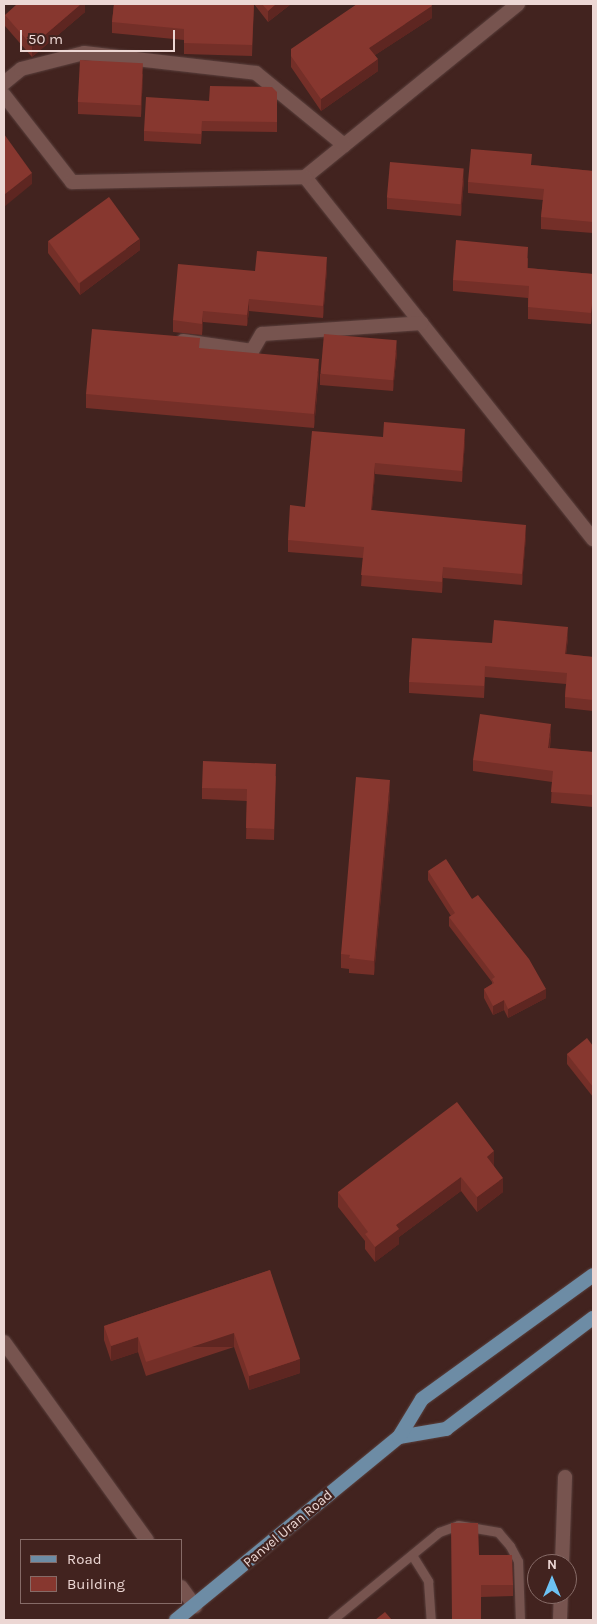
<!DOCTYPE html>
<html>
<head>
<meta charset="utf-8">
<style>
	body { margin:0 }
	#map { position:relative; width:597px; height:1624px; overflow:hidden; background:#42231f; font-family:Karla,sans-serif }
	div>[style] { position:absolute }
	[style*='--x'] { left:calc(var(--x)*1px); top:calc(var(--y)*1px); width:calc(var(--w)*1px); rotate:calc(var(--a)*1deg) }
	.roads { filter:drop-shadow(0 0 1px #5a403d) drop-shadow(0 0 1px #5a403d) }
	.service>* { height:9px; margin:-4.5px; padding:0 4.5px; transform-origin:4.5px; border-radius:4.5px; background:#77544f }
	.minor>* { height:14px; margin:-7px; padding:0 7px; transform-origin:7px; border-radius:7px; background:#77544f }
	.primary>* { height:14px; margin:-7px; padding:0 7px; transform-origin:7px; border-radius:7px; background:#6d8ca5 }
	.wall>* { inset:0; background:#742f28 }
	.shaded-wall>* { inset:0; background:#5e2621; transform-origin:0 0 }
	.building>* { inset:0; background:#87372f; transform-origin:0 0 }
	span { translate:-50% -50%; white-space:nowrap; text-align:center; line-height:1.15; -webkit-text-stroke:4.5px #42231f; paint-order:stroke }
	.street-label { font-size:14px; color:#ecd7d4 }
	.frame { position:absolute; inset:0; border:5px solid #ecd7d4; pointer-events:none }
	.legend { position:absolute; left:20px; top:1539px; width:162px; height:65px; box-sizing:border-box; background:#42231f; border:1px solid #866b67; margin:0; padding:6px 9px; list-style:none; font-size:15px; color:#ecd7d4 }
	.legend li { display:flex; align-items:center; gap:10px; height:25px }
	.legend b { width:25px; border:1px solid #866b67 }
	.north { position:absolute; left:527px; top:1554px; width:50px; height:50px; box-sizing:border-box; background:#42231f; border:1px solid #866b67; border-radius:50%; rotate:0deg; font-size:14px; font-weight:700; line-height:20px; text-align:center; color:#ecd7d4 }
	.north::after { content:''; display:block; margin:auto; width:18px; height:22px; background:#6dc2f3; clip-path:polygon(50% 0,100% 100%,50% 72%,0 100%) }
	.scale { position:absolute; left:20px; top:30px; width:155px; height:22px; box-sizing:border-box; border:2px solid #ecd7d4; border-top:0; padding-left:6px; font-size:15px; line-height:18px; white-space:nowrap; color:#ecd7d4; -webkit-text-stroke:4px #42231f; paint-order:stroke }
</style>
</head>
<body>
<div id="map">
	<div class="roads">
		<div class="service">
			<i style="--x:412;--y:1555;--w:31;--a:58"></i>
			<i style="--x:428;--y:1581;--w:39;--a:86"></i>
			<i style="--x:332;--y:1620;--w:139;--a:-39.4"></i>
			<i style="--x:439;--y:1532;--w:20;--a:-20"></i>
			<i style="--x:458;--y:1525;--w:41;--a:9.9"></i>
			<i style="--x:498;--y:1532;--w:18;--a:49"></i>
			<i style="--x:510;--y:1546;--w:17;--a:62"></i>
			<i style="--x:518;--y:1561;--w:59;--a:88.1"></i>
		</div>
		<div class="minor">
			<i style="--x:518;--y:4;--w:274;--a:140.9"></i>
			<i style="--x:305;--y:177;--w:463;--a:51.5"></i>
			<i style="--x:4;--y:83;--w:22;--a:-39"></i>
			<i style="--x:21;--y:69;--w:65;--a:-14.3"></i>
			<i style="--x:84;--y:53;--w:173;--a:6.6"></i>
			<i style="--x:256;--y:73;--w:114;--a:39.3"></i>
			<i style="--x:4;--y:95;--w:110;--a:52"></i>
			<i style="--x:72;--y:182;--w:233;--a:-1.2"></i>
			<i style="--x:183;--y:341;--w:70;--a:8.2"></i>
			<i style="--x:252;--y:351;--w:20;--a:-60"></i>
			<i style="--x:262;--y:334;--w:160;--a:-3.9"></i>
			<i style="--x:4;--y:1342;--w:244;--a:54.2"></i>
			<i style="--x:562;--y:1564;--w:87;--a:-88"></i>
			<i style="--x:181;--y:1587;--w:24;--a:54"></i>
			<i style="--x:560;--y:1620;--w:26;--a:-88"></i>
		</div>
		<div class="primary">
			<i style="--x:399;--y:1437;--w:48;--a:-9.7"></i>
			<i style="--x:446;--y:1429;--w:184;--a:-37.1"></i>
			<i style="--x:176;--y:1620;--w:288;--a:-39.4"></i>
			<i style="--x:399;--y:1437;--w:44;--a:-58.8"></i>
			<i style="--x:422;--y:1399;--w:211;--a:-35.9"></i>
		</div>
	</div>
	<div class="wall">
		<i style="clip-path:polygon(85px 4px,85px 12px,32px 57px,5px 26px,5px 15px)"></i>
		<i style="clip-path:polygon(114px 4px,291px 4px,268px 22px,254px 4px,252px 56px,184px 54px,184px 40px,112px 33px,112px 22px)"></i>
		<i style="clip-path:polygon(432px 18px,375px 55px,378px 71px,321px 111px,291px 67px,291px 49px)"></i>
		<i style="clip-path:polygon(143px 74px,141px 117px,78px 114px,78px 102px)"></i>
		<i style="clip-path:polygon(277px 92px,277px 132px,202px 131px,201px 144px,144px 141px,144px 131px,209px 101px)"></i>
		<i style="clip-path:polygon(532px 165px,593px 171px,593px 233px,541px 229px,541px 217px,543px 200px,468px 193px,468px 182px)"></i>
		<i style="clip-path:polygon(464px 180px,461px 216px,387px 209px,387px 198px)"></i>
		<i style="clip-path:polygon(48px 241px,140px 250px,80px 295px,48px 253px)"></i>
		<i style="clip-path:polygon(528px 258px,528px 268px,593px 274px,593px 306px,591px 324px,528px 319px,528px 298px,453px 291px,453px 280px)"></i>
		<i style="clip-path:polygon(327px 269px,323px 318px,249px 311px,247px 326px,203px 322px,202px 335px,173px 332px,173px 320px,255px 271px)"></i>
		<i style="clip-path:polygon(397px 352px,393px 391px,320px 385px,320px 374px)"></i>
		<i style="clip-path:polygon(319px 373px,314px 428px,86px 408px,86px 394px)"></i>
		<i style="clip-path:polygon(383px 437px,465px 441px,462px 482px,375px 474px,372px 510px,526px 536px,522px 585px,443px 578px,442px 593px,361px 586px,363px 558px,288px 552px,288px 540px,305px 507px)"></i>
		<i style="clip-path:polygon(568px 638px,566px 654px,593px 657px,593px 711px,565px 708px,565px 697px,566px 684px,485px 677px,484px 698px,409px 693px,409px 682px,492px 643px)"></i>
		<i style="clip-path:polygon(551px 735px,550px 748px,593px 752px,593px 807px,551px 803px,552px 782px,473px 771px,473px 760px)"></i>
		<i style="clip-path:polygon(276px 776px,274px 840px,246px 839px,247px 801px,202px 799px,202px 788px)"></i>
		<i style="clip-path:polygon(390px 794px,374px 975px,349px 973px,349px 969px,341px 968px,341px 954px)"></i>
		<i style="clip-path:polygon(428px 871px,472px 899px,546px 998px,508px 1018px,504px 1010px,493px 1015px,484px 998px,484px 989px,492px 984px,492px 982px,449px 926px,449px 917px,451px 916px,428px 880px)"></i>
		<i style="clip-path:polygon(593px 1046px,593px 1097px,567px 1064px,567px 1054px)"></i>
		<i style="clip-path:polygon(494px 1166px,503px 1192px,477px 1212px,461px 1191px,399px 1237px,399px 1244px,375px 1262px,365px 1249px,365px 1241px,338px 1207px,338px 1192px)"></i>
		<i style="clip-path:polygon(270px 1270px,300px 1373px,249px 1390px,234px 1347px,146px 1376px,138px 1352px,111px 1361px,104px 1340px,104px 1326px)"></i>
		<i style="clip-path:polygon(479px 1555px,513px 1585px,513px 1596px,481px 1597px,481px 1620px)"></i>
	</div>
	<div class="shaded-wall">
		<i style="clip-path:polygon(81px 4px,85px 4px,85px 12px,32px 57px,32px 46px)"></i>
		<i style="clip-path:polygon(276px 4px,291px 4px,268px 22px,268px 11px)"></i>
		<i style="clip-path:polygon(432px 6px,432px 18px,369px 59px,369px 48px)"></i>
		<i style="clip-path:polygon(378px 59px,378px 71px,321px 111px,321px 99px)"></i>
		<i style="clip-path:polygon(143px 63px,143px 74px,141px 117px,141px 105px)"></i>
		<i style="clip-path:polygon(464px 168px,464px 180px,461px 216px,461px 204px)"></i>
		<i style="clip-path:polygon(32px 173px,32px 184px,4px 207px,4px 195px)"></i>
		<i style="clip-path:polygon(140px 239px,140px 250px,80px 295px,80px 283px)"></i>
		<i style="clip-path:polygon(327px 257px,327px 269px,323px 318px,323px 306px)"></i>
		<i style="clip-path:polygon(593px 295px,593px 306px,591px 324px,591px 313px)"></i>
		<i style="clip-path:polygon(249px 299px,249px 311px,247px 326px,247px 315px)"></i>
		<i style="clip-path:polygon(203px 311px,203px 322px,202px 335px,202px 324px)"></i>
		<i style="clip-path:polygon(397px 340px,397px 352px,393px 391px,393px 380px)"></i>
		<i style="clip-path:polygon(319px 359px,319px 373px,314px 428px,314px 414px)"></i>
		<i style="clip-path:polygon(465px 429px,465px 441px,462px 482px,462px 471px)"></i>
		<i style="clip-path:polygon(375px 463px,375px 474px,371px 521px,371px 510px)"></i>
		<i style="clip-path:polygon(526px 525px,526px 536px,522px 585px,522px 574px)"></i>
		<i style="clip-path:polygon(443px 567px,443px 578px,442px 593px,442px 582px)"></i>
		<i style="clip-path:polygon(568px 627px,568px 638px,565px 666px,565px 654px)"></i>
		<i style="clip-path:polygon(551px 724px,551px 735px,548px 760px,548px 748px)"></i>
		<i style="clip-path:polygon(390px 780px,390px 794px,374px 975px,374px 961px)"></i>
		<i style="clip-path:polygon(546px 989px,546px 998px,508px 1018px,508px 1009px)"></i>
		<i style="clip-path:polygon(504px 1000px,504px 1010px,493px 1015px,493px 1006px)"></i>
		<i style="clip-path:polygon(494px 1151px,494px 1166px,487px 1171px,487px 1157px)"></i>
		<i style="clip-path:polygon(461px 1177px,461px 1191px,399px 1237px,399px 1244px,375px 1262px,375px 1247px,396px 1225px)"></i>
		<i style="clip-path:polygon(503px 1178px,503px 1192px,477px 1212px,477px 1197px)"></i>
		<i style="left:234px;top:1333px;width:14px;height:93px;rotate:90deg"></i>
		<i style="clip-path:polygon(138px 1337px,138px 1352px,111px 1361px,111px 1346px)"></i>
		<i style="clip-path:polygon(300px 1359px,300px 1373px,249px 1390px,249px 1376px)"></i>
	</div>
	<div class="building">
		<i style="clip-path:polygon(17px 4px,81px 4px,32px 46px,5px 15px)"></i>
		<i style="clip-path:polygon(114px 4px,254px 4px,252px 45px,184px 43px,184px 29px,112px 22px)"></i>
		<i style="clip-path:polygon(262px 4px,276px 4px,268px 11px)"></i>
		<i style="clip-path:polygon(357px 4px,431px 4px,432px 6px,369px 48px,378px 59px,321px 99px,291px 56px,291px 49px)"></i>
		<i style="left:80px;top:60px;width:63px;height:42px;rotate:3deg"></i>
		<i style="clip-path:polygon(210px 86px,272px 87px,277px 92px,277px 122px,202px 121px,201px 134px,144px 131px,146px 97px,209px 101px)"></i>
		<i style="clip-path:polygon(4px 134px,32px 173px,4px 195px)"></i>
		<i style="clip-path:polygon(471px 149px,532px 154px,531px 165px,593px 171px,593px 222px,541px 217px,544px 189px,468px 182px)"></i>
		<i style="left:390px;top:162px;width:74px;height:36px;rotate:5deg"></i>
		<i style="left:109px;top:197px;width:52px;height:75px;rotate:54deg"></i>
		<i style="clip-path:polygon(456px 240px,528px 247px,527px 268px,593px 274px,593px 295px,591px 313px,528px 307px,529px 286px,453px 280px)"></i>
		<i style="clip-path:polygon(257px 251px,327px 257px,323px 306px,249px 299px,247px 315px,203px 311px,202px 324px,173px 320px,178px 264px,255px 271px)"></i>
		<i style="clip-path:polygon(92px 329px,200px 338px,199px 348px,319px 359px,314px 414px,86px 394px)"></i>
		<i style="left:324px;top:334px;width:73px;height:40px;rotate:5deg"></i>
		<i style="clip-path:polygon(384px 422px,465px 429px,462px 471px,375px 463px,371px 510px,526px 525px,522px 574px,443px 567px,442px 582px,361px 575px,364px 547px,288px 540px,290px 505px,305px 507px,312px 431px,383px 437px)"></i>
		<i style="clip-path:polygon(494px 620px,568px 627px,565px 654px,593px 657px,593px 700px,565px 697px,567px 673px,485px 666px,484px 686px,409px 682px,412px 638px,492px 643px)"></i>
		<i style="clip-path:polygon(480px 714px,551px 724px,548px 748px,593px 752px,593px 795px,551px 792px,553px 771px,473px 760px)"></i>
		<i style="clip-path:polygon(203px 761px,276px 764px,274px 829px,246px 828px,247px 789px,202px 788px)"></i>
		<i style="clip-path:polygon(356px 777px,390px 780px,374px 961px,349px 958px,350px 955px,341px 954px)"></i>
		<i style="clip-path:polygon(446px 859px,472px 899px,478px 895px,529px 959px,546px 989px,508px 1009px,504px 1000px,493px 1006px,484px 989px,494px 983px,492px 979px,495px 977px,449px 917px,455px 913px,428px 871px)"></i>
		<i style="clip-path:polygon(587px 1038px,593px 1046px,593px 1087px,567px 1054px)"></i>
		<i style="clip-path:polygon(457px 1102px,494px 1151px,487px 1157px,503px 1178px,477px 1197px,461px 1177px,396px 1225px,399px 1229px,375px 1247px,365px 1234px,368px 1232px,338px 1192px)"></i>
		<i style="clip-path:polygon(270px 1270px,300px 1359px,249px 1376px,234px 1333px,146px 1362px,138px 1337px,111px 1346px,104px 1326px)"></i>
		<i style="clip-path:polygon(451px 1523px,478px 1523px,479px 1555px,512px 1555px,513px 1585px,481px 1585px,481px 1620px,452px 1620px)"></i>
		<i style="clip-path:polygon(385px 1612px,392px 1620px,375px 1620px)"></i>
	</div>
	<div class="street-label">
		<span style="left:288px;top:1529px;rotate:-40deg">Panvel Uran Road</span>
	</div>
	<div class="frame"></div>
	<ul class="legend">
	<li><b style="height:6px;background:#6d8ca5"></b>Road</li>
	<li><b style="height:14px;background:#87372f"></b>Building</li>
	</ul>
	<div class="north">N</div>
	<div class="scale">50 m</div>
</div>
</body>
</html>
